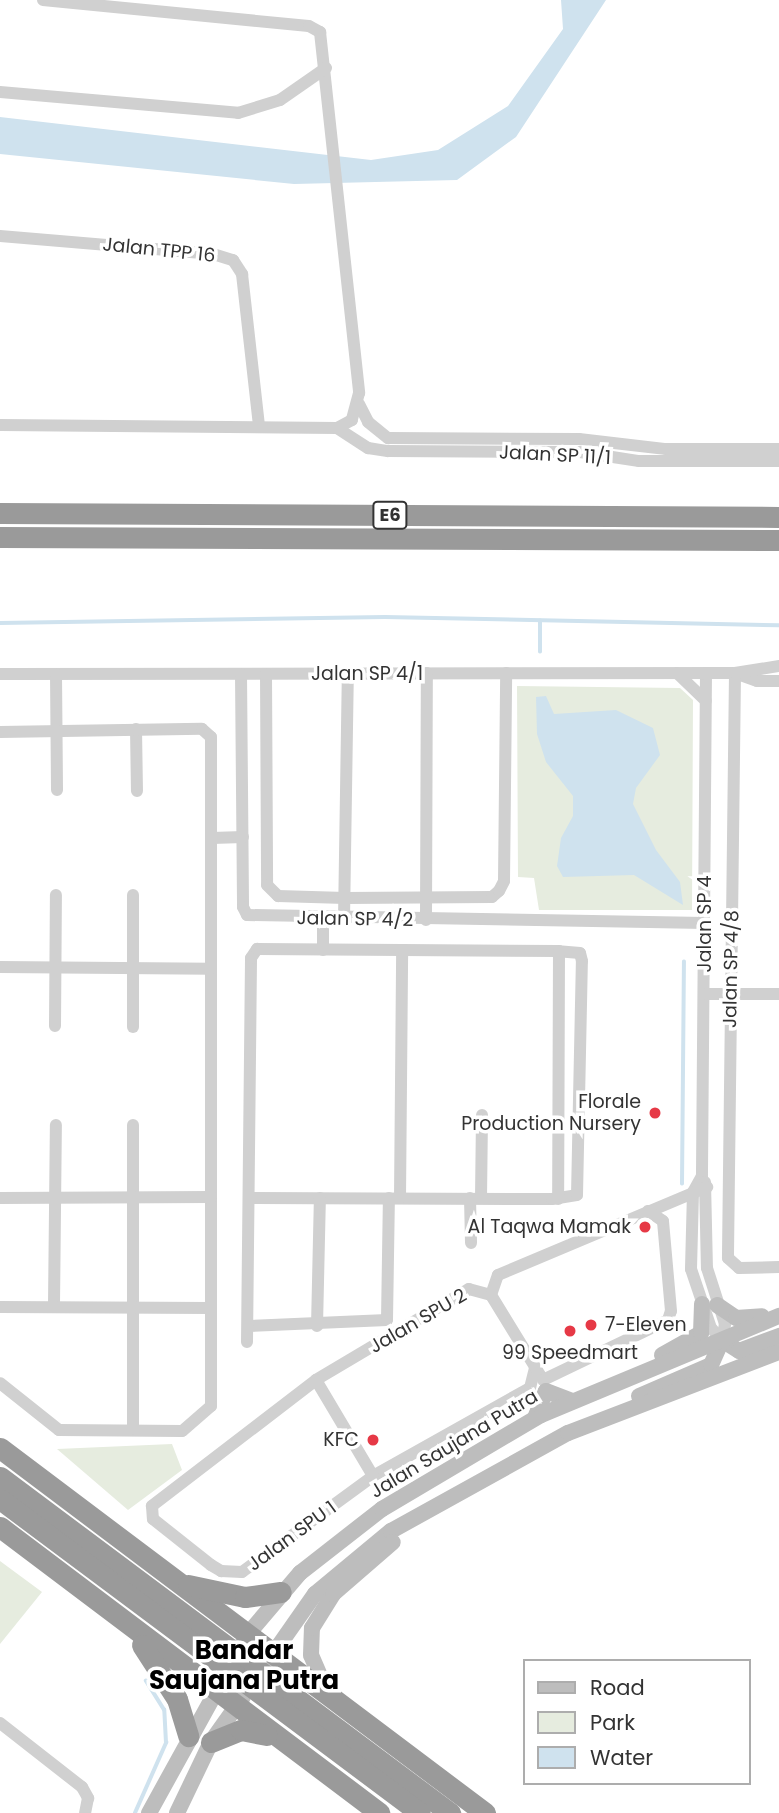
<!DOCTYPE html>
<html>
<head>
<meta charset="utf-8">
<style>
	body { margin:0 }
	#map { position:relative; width:779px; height:1813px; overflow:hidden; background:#fff; font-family:Poppins,sans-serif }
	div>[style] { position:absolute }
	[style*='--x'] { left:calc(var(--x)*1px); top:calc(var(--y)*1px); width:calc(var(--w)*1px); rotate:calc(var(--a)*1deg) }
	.green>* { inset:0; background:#e6ecdf }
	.water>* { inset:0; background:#cfe2ee }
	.stream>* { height:3.5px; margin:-1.75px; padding:0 1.75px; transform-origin:1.75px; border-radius:1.75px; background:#cfe2ee }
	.minor>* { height:12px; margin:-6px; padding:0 6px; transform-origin:6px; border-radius:6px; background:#d0d0d0 }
	.secondary>* { height:16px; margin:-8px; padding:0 8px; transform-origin:8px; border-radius:8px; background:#bdbdbd }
	.motorway>* { height:21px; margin:-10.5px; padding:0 10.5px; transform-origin:10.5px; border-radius:10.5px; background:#9a9a9a }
	.dots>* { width:19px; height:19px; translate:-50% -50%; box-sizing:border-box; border:4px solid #fff; border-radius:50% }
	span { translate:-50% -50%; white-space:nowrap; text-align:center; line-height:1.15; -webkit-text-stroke:7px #fff; paint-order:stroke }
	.shield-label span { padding:2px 5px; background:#fff; border:2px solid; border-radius:5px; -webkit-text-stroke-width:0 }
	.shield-label { font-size:18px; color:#333; font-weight:700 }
	.street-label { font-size:19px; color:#333 }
	.poi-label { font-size:19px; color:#333 }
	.right { translate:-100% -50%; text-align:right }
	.left { translate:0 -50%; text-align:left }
	.district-label { font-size:26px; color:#000; font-weight:700 }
	.legend { position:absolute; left:523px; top:1659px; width:228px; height:126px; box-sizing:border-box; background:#fff; border:2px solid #adadad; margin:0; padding:9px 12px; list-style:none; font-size:21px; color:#333 }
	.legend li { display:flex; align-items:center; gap:14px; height:35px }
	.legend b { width:35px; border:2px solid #adadad }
</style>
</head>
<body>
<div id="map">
	<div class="green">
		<i style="clip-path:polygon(517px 686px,680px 688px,693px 700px,692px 910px,539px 910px,534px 878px,518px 877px)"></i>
		<i style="clip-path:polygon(172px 1444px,182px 1470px,128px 1510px,57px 1449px)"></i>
		<i style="clip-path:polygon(0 1561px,42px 1592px,0 1644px)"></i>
	</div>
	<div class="water">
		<i style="clip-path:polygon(561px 0,606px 0,516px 137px,457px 180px,294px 184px,0 154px,0 117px,371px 160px,438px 150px,508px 106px,563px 29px)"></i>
		<i style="clip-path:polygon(546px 696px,554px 714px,616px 710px,653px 728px,660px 755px,636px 788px,633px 804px,656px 850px,680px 882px,683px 905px,634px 875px,563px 877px,557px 866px,561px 838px,573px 816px,573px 796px,546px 762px,537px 734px,536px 697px)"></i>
	</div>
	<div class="stream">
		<i style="--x:0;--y:623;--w:385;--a:-0.9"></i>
		<i style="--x:385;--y:617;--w:394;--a:1.2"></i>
		<i style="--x:540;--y:652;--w:31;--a:-90"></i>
		<i style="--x:682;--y:1184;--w:222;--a:-89.5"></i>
		<i style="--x:135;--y:1813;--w:77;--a:-66.1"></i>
		<i style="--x:166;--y:1743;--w:33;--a:-93"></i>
		<i style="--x:164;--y:1710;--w:34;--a:-122"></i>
	</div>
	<div class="minor">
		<i style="--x:43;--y:0;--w:267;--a:5.6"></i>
		<i style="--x:309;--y:26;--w:13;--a:29"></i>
		<i style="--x:320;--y:32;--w:363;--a:83.8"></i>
		<i style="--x:359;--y:393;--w:28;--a:105"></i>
		<i style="--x:352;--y:420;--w:17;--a:152"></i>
		<i style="--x:0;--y:92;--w:239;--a:5"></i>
		<i style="--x:238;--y:113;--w:44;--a:-17.2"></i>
		<i style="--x:280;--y:100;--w:56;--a:-34.8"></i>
		<i style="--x:0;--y:236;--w:214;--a:4.8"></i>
		<i style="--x:213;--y:254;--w:21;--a:17"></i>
		<i style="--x:233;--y:260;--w:17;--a:57"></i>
		<i style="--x:242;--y:274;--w:152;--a:83.6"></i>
		<i style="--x:359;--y:404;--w:20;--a:63"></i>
		<i style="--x:368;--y:422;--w:26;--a:39"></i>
		<i style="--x:388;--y:438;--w:191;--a:0.3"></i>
		<i style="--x:579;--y:439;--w:88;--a:6.6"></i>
		<i style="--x:666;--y:449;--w:113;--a:0"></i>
		<i style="--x:0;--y:425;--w:337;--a:0.5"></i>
		<i style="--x:337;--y:428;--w:37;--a:33"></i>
		<i style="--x:368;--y:448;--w:20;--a:9"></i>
		<i style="--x:388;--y:451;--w:192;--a:0.3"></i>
		<i style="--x:580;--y:452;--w:60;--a:8.7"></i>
		<i style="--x:639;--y:461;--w:140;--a:0"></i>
		<i style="--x:677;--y:673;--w:40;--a:44"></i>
		<i style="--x:706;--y:673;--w:503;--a:90.46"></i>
		<i style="--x:702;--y:1176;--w:18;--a:119"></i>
		<i style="--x:693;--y:1192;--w:77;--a:91.5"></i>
		<i style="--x:691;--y:1269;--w:62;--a:71.3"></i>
		<i style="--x:711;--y:1328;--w:16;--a:47"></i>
		<i style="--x:735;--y:673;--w:585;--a:90.69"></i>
		<i style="--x:728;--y:1258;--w:15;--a:42"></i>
		<i style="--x:739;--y:1268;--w:40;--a:-1.4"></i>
		<i style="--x:735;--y:673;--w:23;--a:20"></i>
		<i style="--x:757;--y:681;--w:22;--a:0"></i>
		<i style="--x:0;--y:674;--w:735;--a:-0.08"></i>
		<i style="--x:735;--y:673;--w:45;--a:-9"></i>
		<i style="--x:56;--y:674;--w:116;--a:89.5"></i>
		<i style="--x:241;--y:674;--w:233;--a:89.5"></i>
		<i style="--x:243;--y:907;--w:9;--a:63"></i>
		<i style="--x:247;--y:915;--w:458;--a:1"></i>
		<i style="--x:266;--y:674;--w:211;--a:89.7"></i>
		<i style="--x:267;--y:885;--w:16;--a:45"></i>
		<i style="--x:278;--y:896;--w:67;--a:1.7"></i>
		<i style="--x:345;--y:898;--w:147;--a:-0.4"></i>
		<i style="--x:492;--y:897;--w:9;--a:-41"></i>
		<i style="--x:499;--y:891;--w:11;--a:-63"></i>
		<i style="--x:504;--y:881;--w:208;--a:-89.4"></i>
		<i style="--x:136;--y:729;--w:62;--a:89.1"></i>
		<i style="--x:0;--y:732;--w:202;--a:-0.9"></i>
		<i style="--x:202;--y:729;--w:12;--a:42"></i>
		<i style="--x:211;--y:737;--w:669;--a:90"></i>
		<i style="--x:211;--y:1406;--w:38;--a:139"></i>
		<i style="--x:182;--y:1431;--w:123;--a:-179.5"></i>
		<i style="--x:59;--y:1430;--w:75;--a:-141.5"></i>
		<i style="--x:212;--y:838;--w:31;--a:-2"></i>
		<i style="--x:344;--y:919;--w:245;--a:-89.1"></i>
		<i style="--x:426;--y:920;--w:247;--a:-89.8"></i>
		<i style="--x:323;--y:950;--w:31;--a:-90"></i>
		<i style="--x:0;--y:967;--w:211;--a:0.5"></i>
		<i style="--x:705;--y:994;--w:74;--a:0"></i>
		<i style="--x:55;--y:1026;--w:131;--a:-89.6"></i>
		<i style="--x:133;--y:1027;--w:132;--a:-90"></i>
		<i style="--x:133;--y:1125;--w:304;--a:90"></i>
		<i style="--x:705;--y:1182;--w:86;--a:88.7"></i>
		<i style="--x:707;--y:1268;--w:59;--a:72.2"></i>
		<i style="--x:725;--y:1324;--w:16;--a:101"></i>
		<i style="--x:0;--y:1198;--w:211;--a:-0.3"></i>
		<i style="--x:250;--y:1198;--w:302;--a:0.2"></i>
		<i style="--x:552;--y:1199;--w:25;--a:-9"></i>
		<i style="--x:577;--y:1195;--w:234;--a:-88.8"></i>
		<i style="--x:582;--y:961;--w:8;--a:-104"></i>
		<i style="--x:580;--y:953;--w:21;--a:-175"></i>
		<i style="--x:400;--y:1198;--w:247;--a:-89.5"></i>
		<i style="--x:470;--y:1198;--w:45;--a:88.7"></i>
		<i style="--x:481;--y:1198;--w:83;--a:-89.3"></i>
		<i style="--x:491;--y:1295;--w:23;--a:-165"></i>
		<i style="--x:469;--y:1289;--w:178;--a:149.3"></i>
		<i style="--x:316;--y:1380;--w:207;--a:142.5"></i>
		<i style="--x:152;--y:1506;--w:13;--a:86"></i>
		<i style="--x:153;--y:1519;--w:74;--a:38.4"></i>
		<i style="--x:211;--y:1565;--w:12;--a:31"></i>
		<i style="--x:221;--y:1571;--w:21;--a:3"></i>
		<i style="--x:242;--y:1572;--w:162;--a:-36.2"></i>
		<i style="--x:373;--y:1476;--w:180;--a:-29.3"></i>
		<i style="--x:530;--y:1388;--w:21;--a:-76"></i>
		<i style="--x:491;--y:1295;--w:21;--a:-71"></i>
		<i style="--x:498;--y:1275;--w:227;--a:-22.8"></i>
		<i style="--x:491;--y:1295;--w:94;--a:58.5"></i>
		<i style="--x:54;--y:1305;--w:180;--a:-89.4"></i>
		<i style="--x:0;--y:1307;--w:211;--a:0.3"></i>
		<i style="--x:248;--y:1326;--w:139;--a:-2.5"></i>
		<i style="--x:387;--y:1320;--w:122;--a:-89.1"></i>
		<i style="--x:317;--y:1326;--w:128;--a:-88.7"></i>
		<i style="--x:247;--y:1342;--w:384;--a:-89.4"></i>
		<i style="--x:251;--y:958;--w:11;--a:-56"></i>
		<i style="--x:257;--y:949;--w:302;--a:0.4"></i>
		<i style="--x:559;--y:951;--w:248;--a:90.2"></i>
		<i style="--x:316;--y:1380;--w:112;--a:59.3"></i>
		<i style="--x:543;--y:1380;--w:139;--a:-25.6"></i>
		<i style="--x:668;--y:1320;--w:9;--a:-72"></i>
		<i style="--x:671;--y:1311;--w:90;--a:-95.1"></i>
		<i style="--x:663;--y:1221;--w:18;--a:-146"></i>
		<i style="--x:0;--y:1723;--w:104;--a:38"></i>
		<i style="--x:82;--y:1787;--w:13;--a:61"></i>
		<i style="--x:88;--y:1798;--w:15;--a:101"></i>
	</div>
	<div class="secondary">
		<i style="--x:717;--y:1305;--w:23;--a:34"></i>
		<i style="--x:736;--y:1318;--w:26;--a:-4"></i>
		<i style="--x:722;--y:1340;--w:20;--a:33"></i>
		<i style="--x:739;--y:1351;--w:43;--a:-20.6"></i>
		<i style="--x:662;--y:1355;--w:45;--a:-29.4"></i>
		<i style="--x:701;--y:1333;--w:29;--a:-88"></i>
		<i style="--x:639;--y:1396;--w:78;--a:-23.3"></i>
		<i style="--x:711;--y:1365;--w:27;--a:-66"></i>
		<i style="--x:535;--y:1418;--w:29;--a:-68"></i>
		<i style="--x:546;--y:1391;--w:28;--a:21"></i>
		<i style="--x:268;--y:1661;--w:82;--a:-55"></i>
		<i style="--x:315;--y:1594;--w:99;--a:-39.7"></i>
		<i style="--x:391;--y:1531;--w:202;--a:-29"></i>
		<i style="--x:568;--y:1433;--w:226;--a:-21"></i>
		<i style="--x:327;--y:1692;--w:40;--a:-113.4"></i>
		<i style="--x:311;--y:1655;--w:27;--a:-88"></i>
		<i style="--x:312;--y:1628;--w:40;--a:-58"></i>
		<i style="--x:333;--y:1594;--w:79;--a:-40.9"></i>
		<i style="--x:149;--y:1813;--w:205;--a:-61.1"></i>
		<i style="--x:248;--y:1634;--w:80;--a:-49.6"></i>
		<i style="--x:300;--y:1573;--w:104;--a:-38"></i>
		<i style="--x:382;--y:1509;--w:185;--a:-30.6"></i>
		<i style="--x:541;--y:1415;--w:258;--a:-22.6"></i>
		<i style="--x:177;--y:1813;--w:79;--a:-64.4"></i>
		<i style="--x:211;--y:1742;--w:55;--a:-54.6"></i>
	</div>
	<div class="motorway">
		<i style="--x:0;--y:513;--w:779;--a:0.29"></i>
		<i style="--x:0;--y:537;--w:779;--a:0.22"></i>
		<i style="--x:0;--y:1448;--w:607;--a:36.96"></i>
		<i style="--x:0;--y:1477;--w:562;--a:36.75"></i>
		<i style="--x:0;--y:1499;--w:524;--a:36.78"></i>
		<i style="--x:0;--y:1527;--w:475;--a:37"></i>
		<i style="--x:188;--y:1585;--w:58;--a:11.9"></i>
		<i style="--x:245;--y:1597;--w:36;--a:-8"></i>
		<i style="--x:142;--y:1645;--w:64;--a:57.1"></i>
		<i style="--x:177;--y:1699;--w:39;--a:73"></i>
		<i style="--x:211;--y:1742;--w:32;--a:-22"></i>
		<i style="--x:241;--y:1730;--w:26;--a:11"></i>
	</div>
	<div class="dots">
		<i style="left:655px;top:1113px;background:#e63946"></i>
		<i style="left:645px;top:1227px;background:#e63946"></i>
		<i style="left:591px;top:1325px;background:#e63946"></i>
		<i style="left:570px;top:1331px;background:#e63946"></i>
		<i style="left:373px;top:1440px;background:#e63946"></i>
	</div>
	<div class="shield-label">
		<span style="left:390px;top:515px">E6</span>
	</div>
	<div class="street-label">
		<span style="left:159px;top:250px;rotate:6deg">Jalan TPP 16</span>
		<span style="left:555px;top:455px;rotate:3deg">Jalan SP 11/1</span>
		<span style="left:367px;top:674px">Jalan SP 4/1</span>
		<span style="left:355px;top:919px;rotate:1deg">Jalan SP 4/2</span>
		<span style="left:705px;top:924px;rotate:-90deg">Jalan SP 4</span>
		<span style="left:731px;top:969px;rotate:-89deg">Jalan SP 4/8</span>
		<span style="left:418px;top:1321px;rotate:-30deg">Jalan SPU 2</span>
		<span style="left:454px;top:1444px;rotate:-31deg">Jalan Saujana Putra</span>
		<span style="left:292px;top:1536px;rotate:-36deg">Jalan SPU 1</span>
	</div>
	<div class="poi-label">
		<span class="right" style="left:641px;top:1113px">Florale<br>Production Nursery</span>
		<span class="right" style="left:631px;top:1227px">Al Taqwa Mamak</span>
		<span class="left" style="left:605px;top:1325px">7-Eleven</span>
		<span style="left:570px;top:1353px">99 Speedmart</span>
		<span class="right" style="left:359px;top:1440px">KFC</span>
	</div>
	<div class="district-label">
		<span style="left:244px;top:1666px">Bandar<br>Saujana Putra</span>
	</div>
	<ul class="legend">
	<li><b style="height:9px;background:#bdbdbd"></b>Road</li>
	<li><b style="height:19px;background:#e6ecdf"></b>Park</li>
	<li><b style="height:19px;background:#cfe2ee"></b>Water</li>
	</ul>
</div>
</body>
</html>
